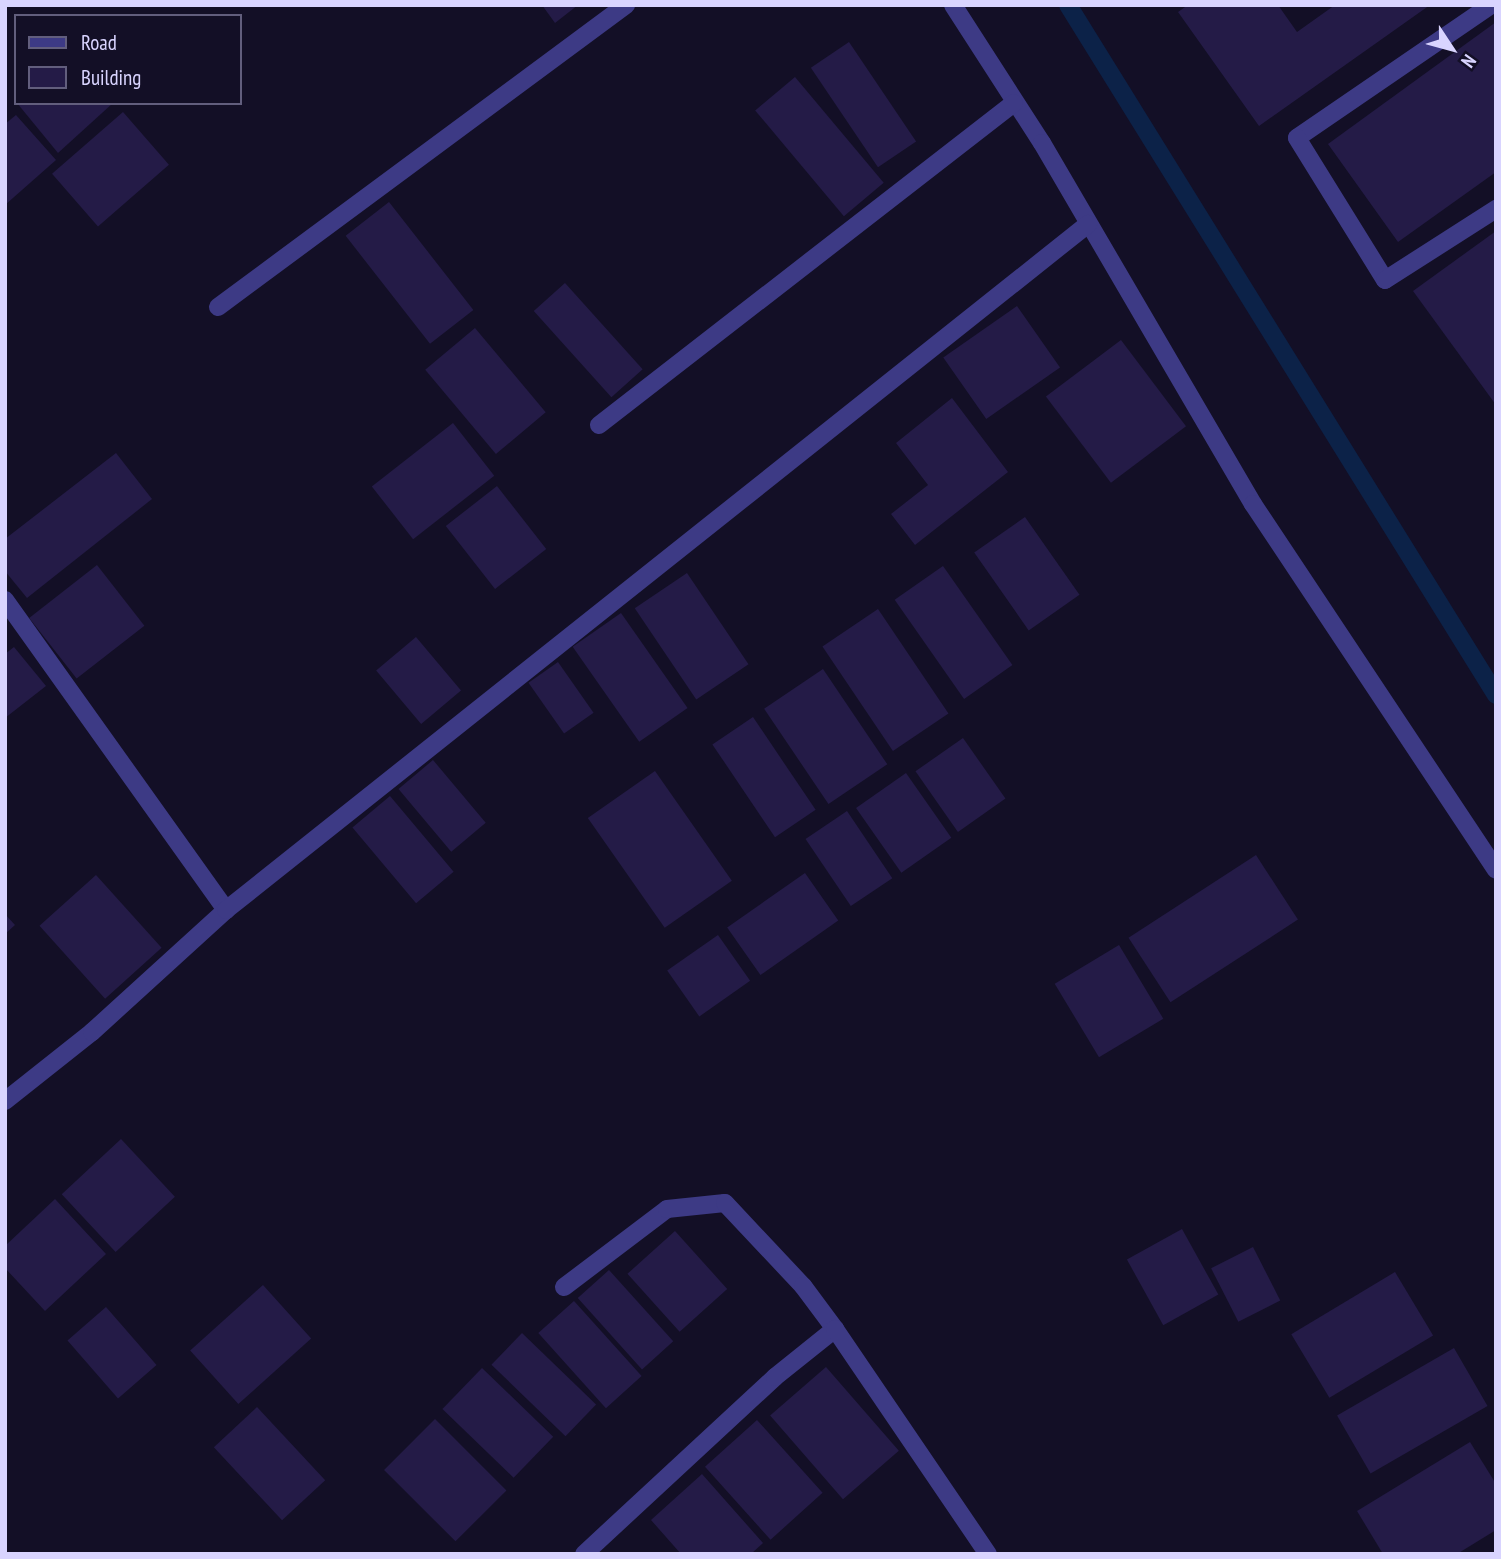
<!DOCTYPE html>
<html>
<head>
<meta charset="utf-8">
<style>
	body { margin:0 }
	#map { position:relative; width:1501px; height:1559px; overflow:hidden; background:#130f26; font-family:"PT Sans Narrow",sans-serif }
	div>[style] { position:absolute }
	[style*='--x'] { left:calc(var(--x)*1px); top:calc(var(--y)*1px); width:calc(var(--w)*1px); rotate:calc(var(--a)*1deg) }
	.stream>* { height:18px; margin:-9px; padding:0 9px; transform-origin:9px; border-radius:9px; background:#0c2248 }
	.building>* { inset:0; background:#241b47; transform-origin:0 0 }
	.minor>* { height:18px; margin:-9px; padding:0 9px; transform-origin:9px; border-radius:9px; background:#3d3a85 }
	span { translate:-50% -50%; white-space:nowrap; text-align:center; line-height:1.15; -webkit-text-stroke:5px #130f26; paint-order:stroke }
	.frame { position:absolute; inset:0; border:7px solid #d9d4ff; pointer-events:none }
	.legend { position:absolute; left:14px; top:14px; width:228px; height:91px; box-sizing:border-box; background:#130f26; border:2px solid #625e7d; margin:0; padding:9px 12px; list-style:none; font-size:21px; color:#d9d4ff }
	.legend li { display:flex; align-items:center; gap:14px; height:35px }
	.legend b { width:35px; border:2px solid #625e7d }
	.north { position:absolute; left:1417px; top:14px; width:70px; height:70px; -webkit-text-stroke:5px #130f26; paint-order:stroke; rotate:126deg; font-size:19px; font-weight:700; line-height:28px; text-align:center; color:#d9d4ff }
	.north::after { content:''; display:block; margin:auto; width:24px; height:32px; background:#d9d4ff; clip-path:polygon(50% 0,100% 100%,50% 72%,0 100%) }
</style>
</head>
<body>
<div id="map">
	<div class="stream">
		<i style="--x:1068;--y:5;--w:812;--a:58.19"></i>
	</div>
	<div class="building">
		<i style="clip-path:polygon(542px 5px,578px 5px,555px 23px)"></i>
		<i style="clip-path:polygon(1188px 5px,1278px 5px,1297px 32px,1335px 5px,1430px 5px,1259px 126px,1178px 12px)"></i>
		<i style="clip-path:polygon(1496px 22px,1496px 172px,1398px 242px,1328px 144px)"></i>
		<i style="left:849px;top:42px;width:120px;height:46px;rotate:56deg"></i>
		<i style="left:795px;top:77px;width:138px;height:52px;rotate:50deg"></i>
		<i style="clip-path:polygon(17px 103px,113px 103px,58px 153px)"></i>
		<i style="left:123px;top:112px;width:70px;height:94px;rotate:49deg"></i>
		<i style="clip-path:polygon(16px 115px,56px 160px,5px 205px,5px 124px)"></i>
		<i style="left:389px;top:202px;width:137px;height:55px;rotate:52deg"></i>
		<i style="clip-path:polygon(1496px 231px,1496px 405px,1413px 291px)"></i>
		<i style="left:565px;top:283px;width:116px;height:42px;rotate:48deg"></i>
		<i style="left:1017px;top:306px;width:75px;height:90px;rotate:55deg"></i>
		<i style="left:475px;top:328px;width:110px;height:65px;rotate:50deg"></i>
		<i style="left:1121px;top:340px;width:108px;height:94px;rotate:53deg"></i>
		<i style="clip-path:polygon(952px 398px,1008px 472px,915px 545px,891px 514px,928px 485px,896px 443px)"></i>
		<i style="left:453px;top:423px;width:67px;height:103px;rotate:52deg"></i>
		<i style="clip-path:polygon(116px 453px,152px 499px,27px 598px,5px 571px,5px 539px)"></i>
		<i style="left:497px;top:486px;width:80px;height:65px;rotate:52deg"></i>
		<i style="left:1025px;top:517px;width:95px;height:62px;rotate:55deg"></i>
		<i style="left:97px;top:565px;width:77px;height:86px;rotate:52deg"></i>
		<i style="left:943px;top:566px;width:121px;height:59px;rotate:55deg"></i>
		<i style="left:687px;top:573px;width:110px;height:63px;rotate:56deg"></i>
		<i style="left:878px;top:609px;width:126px;height:67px;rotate:56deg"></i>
		<i style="left:621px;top:613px;width:116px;height:59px;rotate:55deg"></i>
		<i style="left:416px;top:637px;width:70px;height:52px;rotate:50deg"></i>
		<i style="clip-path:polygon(14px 647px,46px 686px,5px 718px,5px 654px)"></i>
		<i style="left:558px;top:662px;width:62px;height:36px;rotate:55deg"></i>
		<i style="left:823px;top:669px;width:115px;height:71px;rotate:56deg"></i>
		<i style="left:753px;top:717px;width:112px;height:49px;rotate:56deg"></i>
		<i style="left:963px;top:738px;width:74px;height:58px;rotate:55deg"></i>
		<i style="left:433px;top:760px;width:82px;height:45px;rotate:50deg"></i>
		<i style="left:655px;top:771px;width:134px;height:82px;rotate:55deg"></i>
		<i style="left:906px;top:773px;width:79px;height:61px;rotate:55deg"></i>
		<i style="left:390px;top:796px;width:99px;height:49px;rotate:50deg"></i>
		<i style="left:847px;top:811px;width:81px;height:50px;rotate:56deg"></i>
		<i style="left:1256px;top:855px;width:77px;height:152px;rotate:57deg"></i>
		<i style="left:805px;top:873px;width:58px;height:95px;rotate:55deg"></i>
		<i style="left:96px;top:875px;width:98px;height:76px;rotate:48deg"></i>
		<i style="clip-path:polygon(5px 914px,15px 925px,5px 934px)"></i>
		<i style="left:718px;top:935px;width:56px;height:62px;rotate:55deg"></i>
		<i style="left:1119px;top:945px;width:86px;height:75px;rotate:59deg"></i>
		<i style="left:121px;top:1139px;width:79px;height:81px;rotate:47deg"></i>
		<i style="clip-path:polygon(55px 1199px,106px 1254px,45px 1311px,5px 1268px,5px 1246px)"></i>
		<i style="left:1182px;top:1229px;width:75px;height:63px;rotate:61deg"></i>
		<i style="left:675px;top:1231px;width:78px;height:64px;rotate:48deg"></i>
		<i style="left:1253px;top:1247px;width:60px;height:47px;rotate:63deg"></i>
		<i style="left:609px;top:1270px;width:96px;height:42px;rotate:48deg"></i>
		<i style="left:1395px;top:1272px;width:74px;height:121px;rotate:59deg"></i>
		<i style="left:263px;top:1285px;width:72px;height:98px;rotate:48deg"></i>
		<i style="left:574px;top:1301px;width:101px;height:48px;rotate:48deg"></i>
		<i style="left:106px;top:1307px;width:77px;height:51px;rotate:49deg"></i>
		<i style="left:522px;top:1333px;width:103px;height:44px;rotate:44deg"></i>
		<i style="left:1454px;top:1348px;width:67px;height:135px;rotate:60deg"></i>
		<i style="left:826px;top:1367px;width:111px;height:74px;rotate:49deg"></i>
		<i style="left:482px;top:1368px;width:99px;height:57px;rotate:44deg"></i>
		<i style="left:257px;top:1407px;width:100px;height:59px;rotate:47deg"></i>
		<i style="left:435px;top:1419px;width:101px;height:72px;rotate:45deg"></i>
		<i style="left:757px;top:1420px;width:98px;height:70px;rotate:48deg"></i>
		<i style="clip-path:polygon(1470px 1442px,1496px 1484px,1496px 1530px,1457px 1554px,1383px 1554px,1357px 1511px)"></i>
		<i style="clip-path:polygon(702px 1474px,763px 1543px,751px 1554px,681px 1554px,651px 1520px)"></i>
	</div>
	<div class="minor">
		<i style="--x:953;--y:5;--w:164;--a:57.2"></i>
		<i style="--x:1042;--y:143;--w:418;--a:59.7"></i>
		<i style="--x:1253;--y:504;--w:439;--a:56.4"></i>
		<i style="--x:1491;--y:5;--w:235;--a:145.6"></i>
		<i style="--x:1297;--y:138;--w:167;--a:58.2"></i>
		<i style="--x:1385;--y:280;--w:132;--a:-32.6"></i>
		<i style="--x:218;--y:307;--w:508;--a:-36.51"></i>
		<i style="--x:599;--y:425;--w:525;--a:-37.81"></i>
		<i style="--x:5;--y:600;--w:381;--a:54.5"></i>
		<i style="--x:5;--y:1101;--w:111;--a:-38.4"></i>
		<i style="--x:92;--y:1032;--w:181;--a:-42.3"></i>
		<i style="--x:226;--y:910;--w:1102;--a:-38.51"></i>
		<i style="--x:564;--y:1287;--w:129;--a:-37.1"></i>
		<i style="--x:667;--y:1209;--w:58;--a:-5.9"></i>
		<i style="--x:725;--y:1203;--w:114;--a:46.8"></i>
		<i style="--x:803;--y:1286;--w:54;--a:53.3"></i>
		<i style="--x:584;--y:1554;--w:260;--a:-42.8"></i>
		<i style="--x:775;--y:1377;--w:77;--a:-38.7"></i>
		<i style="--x:835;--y:1329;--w:272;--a:55.8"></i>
	</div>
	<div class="frame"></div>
	<ul class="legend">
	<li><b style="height:9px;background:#3d3a85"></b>Road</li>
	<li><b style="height:19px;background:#241b47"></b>Building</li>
	</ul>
	<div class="north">N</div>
</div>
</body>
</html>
